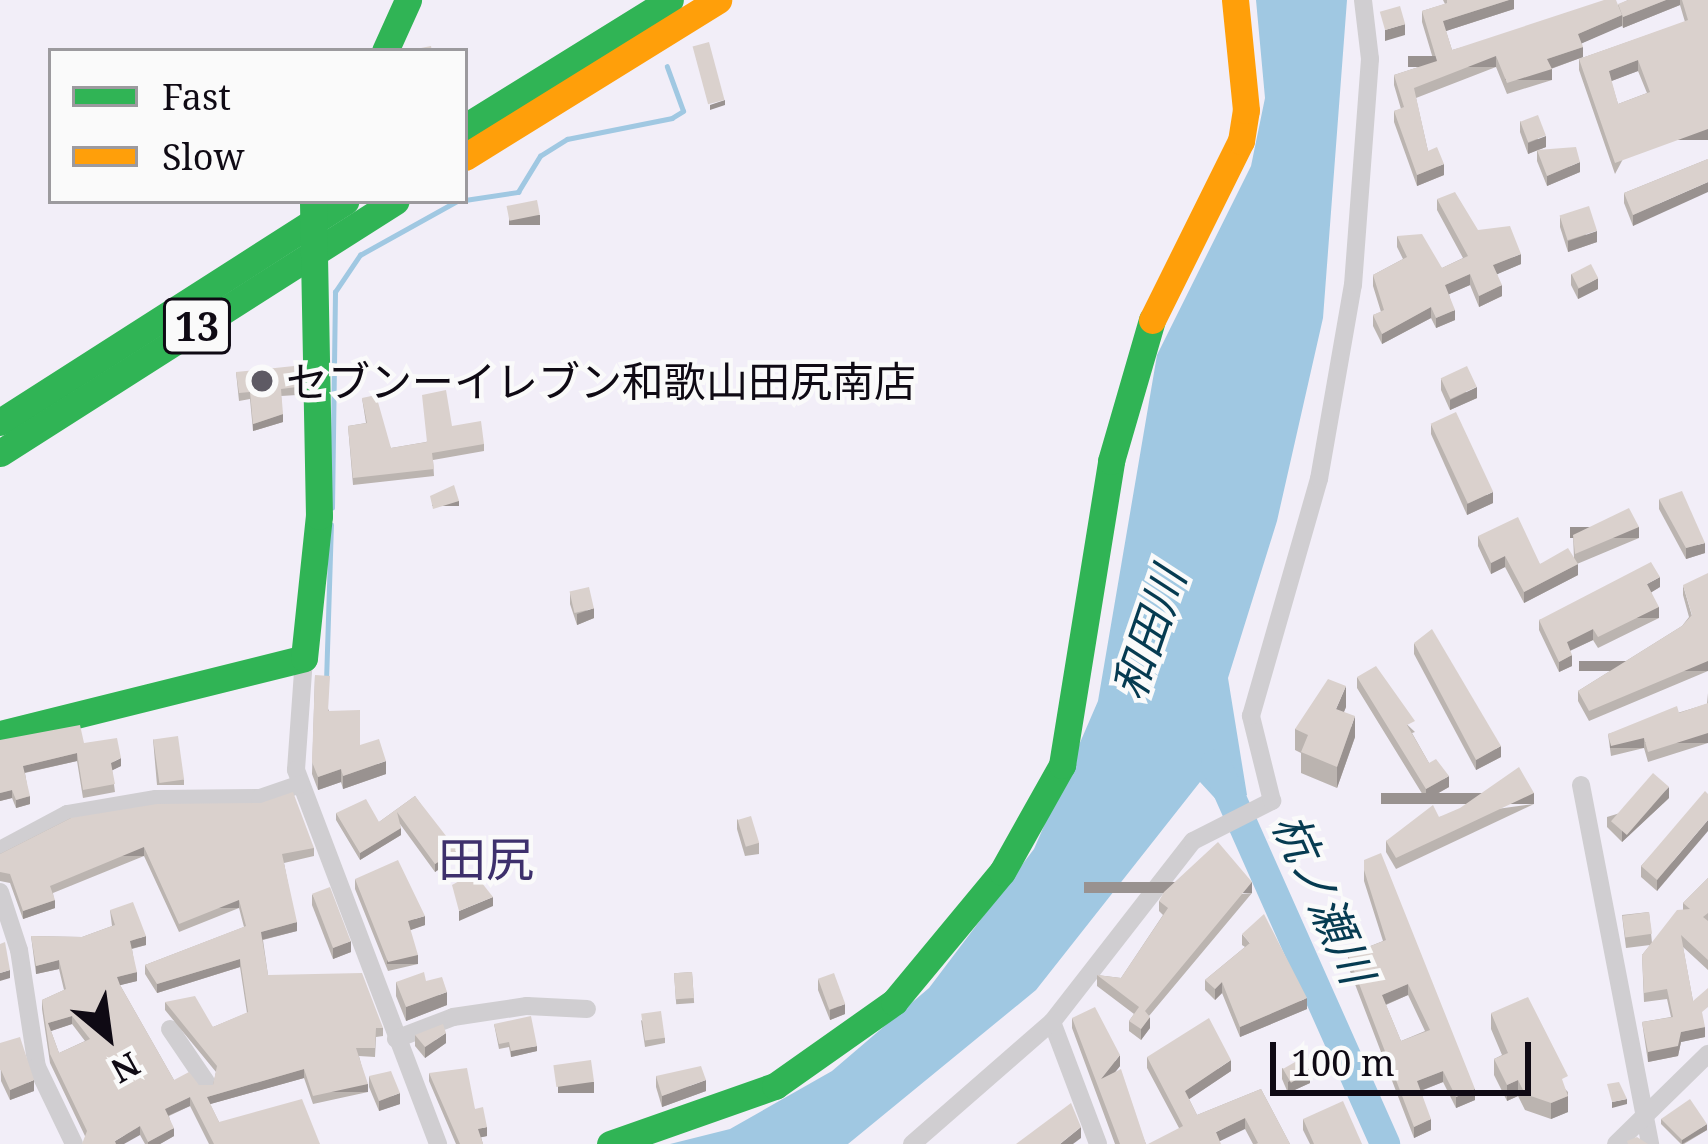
<!DOCTYPE html>
<html>
<head>
<meta charset="utf-8">
<style>
	body { margin:0 }
	#map { position:relative; width:1708px; height:1144px; overflow:hidden; background:#f2eef8; font-family:"Noto Serif","Noto Sans JP",serif }
	div>[style] { position:absolute }
	[style*='--x'] { left:calc(var(--x)*1px); top:calc(var(--y)*1px); width:calc(var(--w)*1px); rotate:calc(var(--a)*1deg) }
	.water>* { inset:0; background:#a0c8e2 }
	.stream>* { height:4.5px; margin:-2.25px; padding:0 2.25px; transform-origin:2.25px; border-radius:2.25px; background:#a0c8e2 }
	.river>* { height:30px; margin:-15px; padding:0 15px; transform-origin:15px; border-radius:15px; background:#a0c8e2 }
	.street>* { height:18px; margin:-9px; padding:0 9px; transform-origin:9px; border-radius:9px; background:#d0ced1 }
	.fast>* { height:27px; margin:-13.5px; padding:0 13.5px; transform-origin:13.5px; border-radius:13.5px; background:#30b455 }
	.slow>* { height:27px; margin:-13.5px; padding:0 13.5px; transform-origin:13.5px; border-radius:13.5px; background:#ff9f0a }
	.wall>* { inset:0; background:#bbb4b0; transform-origin:0 0 }
	.shaded-wall>* { inset:0; background:#999290; transform-origin:0 0 }
	.building>* { inset:0; background:#dad1cd; transform-origin:0 0 }
	.dots>* { width:33px; height:33px; translate:-50% -50%; box-sizing:border-box; border:6px solid #fafafa; border-radius:50% }
	span { translate:-50% -50%; white-space:nowrap; text-align:center; line-height:1.15; -webkit-text-stroke:9px #fafafa; paint-order:stroke }
	.shield-label span { padding:3px 9px; background:#fafafa; border:3px solid; border-radius:9px; -webkit-text-stroke-width:0 }
	.shield-label { font-size:39px; color:#0f0a14; font-weight:700 }
	.poi-label { font-size:42px; color:#0f0a14 }
	.left { translate:0 -50%; text-align:left }
	.water-label { font-size:45px; color:#063b51; font-style:italic }
	.quarter-label { font-size:48px; color:#3e306c }
	.legend { position:absolute; left:48px; top:48px; width:420px; height:156px; box-sizing:border-box; background:#fafafa; border:3px solid #9c9a9e; margin:0; padding:15px 21px; list-style:none; font-size:36px; color:#0f0a14 }
	.legend li { display:flex; align-items:center; gap:24px; height:60px }
	.legend b { width:60px; border:3px solid #9c9a9e }
	.north { position:absolute; left:48px; top:976px; width:120px; height:120px; -webkit-text-stroke:9px #fafafa; paint-order:stroke; rotate:151deg; font-size:33px; font-weight:700; line-height:48px; text-align:center; color:#0f0a14 }
	.north::after { content:''; display:block; margin:auto; width:42px; height:54px; background:#0f0a14; clip-path:polygon(50% 0,100% 100%,50% 72%,0 100%) }
	.scale { position:absolute; left:1270px; top:1042px; width:261px; height:54px; box-sizing:border-box; border:6px solid #0f0a14; border-top:0; padding-left:15px; font-size:36px; line-height:42px; white-space:nowrap; color:#0f0a14; -webkit-text-stroke:9px #fafafa; paint-order:stroke }
</style>
</head>
<body>
<div id="map">
	<div class="water">
		<i style="clip-path:polygon(1256px 0,1347px 0,1323px 318px,1277px 521px,1228px 678px,1247px 795px,1223px 807px,1200px 782px,1036px 990px,848px 1144px,670px 1144px,730px 1129px,832px 1071px,929px 988px,1034px 849px,1098px 701px,1157px 355px,1251px 166px,1265px 98px)"></i>
	</div>
	<div class="stream">
		<i style="--x:465;--y:200;--w:54;--a:-8.6"></i>
		<i style="--x:518;--y:192;--w:42;--a:-58.6"></i>
		<i style="--x:540;--y:156;--w:32;--a:-32"></i>
		<i style="--x:567;--y:139;--w:107;--a:-11.3"></i>
		<i style="--x:672;--y:118;--w:13;--a:-32"></i>
		<i style="--x:683;--y:111;--w:47;--a:-110"></i>
		<i style="--x:332;--y:508;--w:216;--a:-89.2"></i>
		<i style="--x:335;--y:292;--w:45;--a:-56"></i>
		<i style="--x:360;--y:255;--w:111;--a:-29.1"></i>
		<i style="--x:326;--y:682;--w:157;--a:-88.2"></i>
	</div>
	<div class="river">
		<i style="--x:1216;--y:764;--w:416;--a:66"></i>
	</div>
	<div class="street">
		<i style="--x:304;--y:658;--w:112;--a:94.1"></i>
		<i style="--x:296;--y:770;--w:400;--a:69.2"></i>
		<i style="--x:1581;--y:785;--w:366;--a:79.1"></i>
		<i style="--x:0;--y:850;--w:76;--a:-28.2"></i>
		<i style="--x:67;--y:814;--w:90;--a:-9.6"></i>
		<i style="--x:156;--y:799;--w:104;--a:-0.6"></i>
		<i style="--x:260;--y:798;--w:43;--a:-18.9"></i>
		<i style="--x:0;--y:892;--w:61;--a:71.9"></i>
		<i style="--x:19;--y:950;--w:118;--a:81.3"></i>
		<i style="--x:37;--y:1067;--w:85;--a:64.3"></i>
		<i style="--x:1052;--y:1022;--w:130;--a:69.3"></i>
		<i style="--x:170;--y:1029;--w:64;--a:55.8"></i>
		<i style="--x:396;--y:1039;--w:61;--a:-21.1"></i>
		<i style="--x:453;--y:1017;--w:75;--a:-8.5"></i>
		<i style="--x:527;--y:1006;--w:60;--a:2.9"></i>
		<i style="--x:912;--y:1144;--w:186;--a:-41.1"></i>
		<i style="--x:1052;--y:1022;--w:229;--a:-52.1"></i>
		<i style="--x:1193;--y:841;--w:89;--a:-26.9"></i>
		<i style="--x:1272;--y:801;--w:88;--a:-103.9"></i>
		<i style="--x:1251;--y:716;--w:247;--a:-74"></i>
		<i style="--x:1319;--y:479;--w:197;--a:-80.1"></i>
		<i style="--x:1353;--y:285;--w:227;--a:-85.7"></i>
		<i style="--x:1370;--y:59;--w:59;--a:-96.8"></i>
		<i style="--x:1616;--y:1144;--w:129;--a:-44.4"></i>
	</div>
	<div class="fast">
		<i style="--x:385;--y:51;--w:56;--a:-65.7"></i>
		<i style="--x:465;--y:127;--w:241;--a:-31.8"></i>
		<i style="--x:0;--y:422;--w:410;--a:-32.6"></i>
		<i style="--x:0;--y:453;--w:469;--a:-32.5"></i>
		<i style="--x:0;--y:734;--w:313;--a:-14"></i>
		<i style="--x:304;--y:658;--w:143;--a:-84"></i>
		<i style="--x:319;--y:516;--w:315;--a:-91.1"></i>
		<i style="--x:610;--y:1144;--w:175;--a:-19.4"></i>
		<i style="--x:775;--y:1086;--w:146;--a:-35.2"></i>
		<i style="--x:894;--y:1002;--w:169;--a:-50.3"></i>
		<i style="--x:1002;--y:872;--w:123;--a:-60.7"></i>
		<i style="--x:1062;--y:765;--w:308;--a:-80.8"></i>
		<i style="--x:1111;--y:461;--w:147;--a:-73.8"></i>
	</div>
	<div class="slow">
		<i style="--x:465;--y:157;--w:298;--a:-31.8"></i>
		<i style="--x:1152;--y:320;--w:200;--a:-63.6"></i>
		<i style="--x:1241;--y:141;--w:31;--a:-81"></i>
		<i style="--x:1246;--y:110;--w:111;--a:-95.7"></i>
	</div>
	<div class="wall">
		<i style="clip-path:polygon(evenodd,1443px 0,1514px 0,1514px 9px,1446px 31px,1452px 50px,1618px 5px,1628px 0,1708px 0,1615px 174px,1579px 70px,1579px 59px,1685px 22px,1680px 5px,1623px 28px,1622px 25px,1582px 43px,1583px 57px,1551px 69px,1552px 80px,1507px 94px,1496px 67px,1416px 98px,1428px 151px,1444px 175px,1417px 186px,1394px 122px,1394px 111px,1401px 109px,1394px 85px,1394px 75px,1434px 62px,1422px 22px,1422px 11px,1445px 4px,1443px 0,1638px 71px,1647px 93px,1618px 104px,1611px 81px,1638px 71px)"></i>
		<i style="clip-path:polygon(1520px 121px,1546px 147px,1538px 150px,1580px 172px,1547px 186px,1537px 161px,1537px 150px,1528px 154px,1520px 132px)"></i>
		<i style="clip-path:polygon(1708px 159px,1633px 226px,1624px 203px,1624px 193px)"></i>
		<i style="clip-path:polygon(1437px 199px,1521px 264px,1497px 274px,1502px 296px,1479px 307px,1470px 285px,1449px 294px,1455px 320px,1436px 328px,1431px 318px,1382px 344px,1373px 326px,1373px 315px,1381px 312px,1373px 286px,1373px 275px,1403px 259px,1397px 247px,1397px 236px,1442px 268px,1463px 258px,1437px 210px)"></i>
		<i style="clip-path:polygon(1560px 217px,1597px 242px,1568px 252px,1560px 227px)"></i>
		<i style="clip-path:polygon(1571px 274px,1598px 289px,1578px 299px,1571px 285px)"></i>
		<i style="clip-path:polygon(236px 372px,297px 387px,297px 395px,281px 396px,283px 422px,253px 431px,250px 399px,239px 401px)"></i>
		<i style="clip-path:polygon(1441px 379px,1477px 398px,1450px 410px,1441px 390px)"></i>
		<i style="clip-path:polygon(362px 398px,391px 448px,426px 442px,452px 426px,484px 444px,484px 451px,433px 460px,434px 476px,353px 485px,348px 426px,366px 423px)"></i>
		<i style="clip-path:polygon(1431px 424px,1493px 503px,1467px 515px,1431px 434px)"></i>
		<i style="clip-path:polygon(1659px 499px,1705px 553px,1686px 559px,1659px 509px)"></i>
		<i style="clip-path:polygon(1573px 535px,1639px 538px,1577px 564px,1578px 575px,1524px 603px,1505px 567px,1491px 574px,1478px 546px,1478px 536px,1540px 564px,1574px 558px)"></i>
		<i style="clip-path:polygon(1683px 585px,1708px 671px,1589px 721px,1578px 701px,1578px 691px,1682px 626px,1689px 617px,1683px 595px)"></i>
		<i style="clip-path:polygon(1660px 587px,1651px 592px,1659px 618px,1598px 648px,1593px 640px,1570px 651px,1572px 666px,1559px 672px,1539px 630px,1539px 620px)"></i>
		<i style="clip-path:polygon(570px 593px,594px 618px,577px 625px,570px 604px)"></i>
		<i style="clip-path:polygon(1414px 643px,1501px 757px,1476px 770px,1414px 654px)"></i>
		<i style="clip-path:polygon(315px 675px,329px 711px,386px 774px,343px 789px,341px 782px,318px 790px,312px 774px)"></i>
		<i style="clip-path:polygon(1357px 677px,1415px 732px,1412px 733px,1429px 763px,1449px 787px,1426px 800px,1357px 688px)"></i>
		<i style="clip-path:polygon(1708px 693px,1708px 743px,1648px 762px,1644px 748px,1611px 756px,1608px 734px,1707px 704px)"></i>
		<i style="clip-path:polygon(1346px 707px,1344px 712px,1355px 737px,1337px 788px,1301px 773px,1301px 753px,1295px 750px,1295px 729px)"></i>
		<i style="clip-path:polygon(153px 739px,184px 780px,184px 785px,157px 785px)"></i>
		<i style="clip-path:polygon(0 740px,84px 743px,121px 766px,112px 770px,115px 792px,83px 798px,77px 761px,25px 773px,30px 804px,16px 808px,12px 798px,0 801px)"></i>
		<i style="clip-path:polygon(1708px 794px,1657px 891px,1641px 877px,1641px 866px)"></i>
		<i style="clip-path:polygon(415px 796px,457px 857px,435px 872px,400px 824px,401px 835px,360px 860px,336px 820px,336px 813px,379px 822px)"></i>
		<i style="clip-path:polygon(1669px 798px,1622px 842px,1607px 827px,1607px 817px)"></i>
		<i style="clip-path:polygon(1534px 804px,1396px 869px,1386px 852px,1386px 841px,1439px 817px)"></i>
		<i style="clip-path:polygon(evenodd,71px 818px,314px 848px,314px 856px,284px 863px,297px 931px,263px 940px,268px 975px,383px 1028px,383px 1036px,376px 1037px,375px 1057px,359px 1056px,368px 1092px,313px 1104px,304px 1078px,210px 1104px,219px 1122px,320px 1144px,209px 1144px,190px 1106px,169px 1116px,174px 1136px,160px 1144px,145px 1144px,140px 1135px,85px 1136px,50px 1063px,42px 1009px,42px 1000px,64px 990px,59px 969px,36px 974px,31px 936px,82px 937px,112px 926px,110px 910px,146px 945px,132px 949px,137px 981px,120px 985px,174px 1080px,199px 1085px,213px 1085px,216px 1072px,165px 1010px,165px 1002px,213px 1027px,247px 1013px,240px 967px,157px 993px,145px 974px,145px 965px,244px 927px,239px 908px,179px 932px,144px 856px,53px 893px,55px 908px,23px 919px,10px 883px,0 881px,0 854px,71px 818px,72px 1024px,85px 1041px,59px 1053px,51px 1031px,72px 1024px)"></i>
		<i style="clip-path:polygon(737px 819px,759px 843px,759px 854px,745px 856px,737px 829px)"></i>
		<i style="clip-path:polygon(evenodd,1364px 860px,1475px 1100px,1456px 1108px,1443px 1082px,1421px 1091px,1431px 1130px,1414px 1138px,1348px 966px,1348px 955px,1383px 941px,1364px 881px,1364px 860px,1408px 995px,1425px 1031px,1401px 1041px,1386px 1005px,1408px 995px)"></i>
		<i style="clip-path:polygon(1708px 878px,1708px 970px,1683px 947px,1693px 1001px,1703px 1020px,1705px 1037px,1681px 1042px,1678px 1056px,1648px 1062px,1642px 1022px,1671px 1017px,1667px 999px,1644px 1002px,1642px 955px,1650px 945px,1626px 948px,1622px 915px,1649px 912px,1652px 943px,1683px 910px,1683px 903px)"></i>
		<i style="clip-path:polygon(355px 879px,425px 925px,410px 930px,418px 964px,388px 971px,355px 889px)"></i>
		<i style="clip-path:polygon(1252px 893px,1149px 1016px,1150px 1028px,1141px 1040px,1129px 1031px,1129px 1021px,1134px 1014px,1097px 986px,1097px 975px,1121px 978px,1163px 915px,1159px 911px,1159px 901px)"></i>
		<i style="clip-path:polygon(312px 894px,351px 952px,333px 959px,312px 905px)"></i>
		<i style="clip-path:polygon(1242px 934px,1307px 1009px,1240px 1037px,1222px 993px,1215px 1000px,1205px 990px,1205px 980px,1245px 947px,1242px 945px)"></i>
		<i style="left:692px;top:972px;width:31px;height:18px;rotate:86deg"></i>
		<i style="clip-path:polygon(818px 979px,845px 1014px,830px 1020px,818px 990px)"></i>
		<i style="clip-path:polygon(426px 981px,447px 1005px,406px 1021px,396px 996px,396px 982px)"></i>
		<i style="clip-path:polygon(1491px 1013px,1568px 1092px,1568px 1112px,1551px 1119px,1525px 1110px,1518px 1096px,1507px 1101px,1494px 1075px,1494px 1059px,1502px 1055px,1491px 1029px)"></i>
		<i style="clip-path:polygon(1072px 1018px,1120px 1066px,1115px 1072px,1146px 1144px,1115px 1144px,1072px 1028px)"></i>
		<i style="clip-path:polygon(641px 1020px,665px 1038px,665px 1043px,645px 1047px)"></i>
		<i style="clip-path:polygon(494px 1024px,537px 1051px,511px 1057px,509px 1047px,499px 1049px)"></i>
		<i style="clip-path:polygon(415px 1035px,446px 1043px,425px 1058px,415px 1046px)"></i>
		<i style="clip-path:polygon(0 1043px,34px 1091px,10px 1100px,1px 1081px)"></i>
		<i style="clip-path:polygon(1147px 1057px,1231px 1071px,1189px 1099px,1197px 1115px,1261px 1089px,1290px 1144px,1253px 1144px,1245px 1129px,1179px 1128px,1147px 1068px)"></i>
		<i style="clip-path:polygon(1282px 1068px,1310px 1083px,1288px 1093px,1282px 1079px)"></i>
		<i style="clip-path:polygon(429px 1073px,475px 1109px,487px 1136px,481px 1137px,483px 1144px,456px 1144px,429px 1081px)"></i>
		<i style="clip-path:polygon(369px 1076px,400px 1104px,379px 1111px,369px 1087px)"></i>
		<i style="clip-path:polygon(656px 1076px,706px 1091px,662px 1107px,656px 1087px)"></i>
		<i style="clip-path:polygon(1303px 1119px,1362px 1144px,1310px 1144px,1303px 1130px)"></i>
		<i style="clip-path:polygon(1661px 1119px,1707px 1130px,1684px 1144px,1681px 1144px,1661px 1124px)"></i>
	</div>
	<div class="shaded-wall">
		<i style="clip-path:polygon(1509px 0,1514px 0,1514px 9px,1443px 32px,1443px 21px)"></i>
		<i style="clip-path:polygon(1666px 0,1680px 0,1680px 5px,1623px 28px,1623px 17px)"></i>
		<i style="clip-path:polygon(1622px 15px,1622px 26px,1578px 45px,1578px 34px)"></i>
		<i style="clip-path:polygon(1405px 24px,1405px 35px,1385px 41px,1385px 30px)"></i>
		<i style="clip-path:polygon(1583px 47px,1583px 57px,1547px 70px,1547px 59px)"></i>
		<i style="left:1496px;top:56px;width:11px;height:88px;rotate:90deg"></i>
		<i style="clip-path:polygon(1638px 60px,1638px 71px,1609px 82px,1609px 71px)"></i>
		<i style="left:1552px;top:69px;width:11px;height:47px;rotate:90deg"></i>
		<i style="clip-path:polygon(725px 100px,725px 105px,710px 110px,710px 105px)"></i>
		<i style="left:1708px;top:129px;width:11px;height:99px;rotate:90deg"></i>
		<i style="clip-path:polygon(1546px 136px,1546px 147px,1528px 154px,1528px 143px)"></i>
		<i style="clip-path:polygon(1580px 162px,1580px 172px,1547px 186px,1547px 176px)"></i>
		<i style="clip-path:polygon(1444px 164px,1444px 175px,1417px 186px,1417px 175px)"></i>
		<i style="clip-path:polygon(1708px 182px,1708px 192px,1633px 226px,1633px 215px)"></i>
		<i style="left:540px;top:215px;width:10px;height:31px;rotate:90deg"></i>
		<i style="clip-path:polygon(1597px 231px,1597px 242px,1568px 252px,1568px 241px)"></i>
		<i style="clip-path:polygon(1521px 254px,1521px 264px,1493px 276px,1493px 265px)"></i>
		<i style="clip-path:polygon(1470px 274px,1470px 285px,1445px 296px,1445px 285px)"></i>
		<i style="clip-path:polygon(1598px 278px,1598px 289px,1578px 299px,1578px 289px)"></i>
		<i style="clip-path:polygon(1502px 285px,1502px 296px,1479px 307px,1479px 296px)"></i>
		<i style="clip-path:polygon(1431px 307px,1431px 318px,1382px 344px,1382px 334px)"></i>
		<i style="clip-path:polygon(1455px 310px,1455px 320px,1436px 328px,1436px 318px)"></i>
		<i style="clip-path:polygon(1477px 387px,1477px 398px,1450px 410px,1450px 400px)"></i>
		<i style="clip-path:polygon(283px 414px,283px 422px,253px 431px,253px 424px)"></i>
		<i style="clip-path:polygon(1493px 492px,1493px 503px,1467px 515px,1467px 504px)"></i>
		<i style="left:459px;top:501px;width:5px;height:27px;rotate:90deg"></i>
		<i style="left:1639px;top:527px;width:11px;height:69px;rotate:90deg"></i>
		<i style="clip-path:polygon(1705px 543px,1705px 553px,1686px 559px,1686px 548px)"></i>
		<i style="clip-path:polygon(1505px 556px,1505px 567px,1491px 574px,1491px 563px)"></i>
		<i style="clip-path:polygon(1578px 564px,1578px 575px,1524px 603px,1524px 592px)"></i>
		<i style="clip-path:polygon(1660px 577px,1660px 587px,1647px 595px,1647px 584px)"></i>
		<i style="left:1659px;top:607px;width:11px;height:68px;rotate:90deg"></i>
		<i style="clip-path:polygon(594px 608px,594px 618px,577px 625px,577px 614px)"></i>
		<i style="clip-path:polygon(1593px 629px,1593px 640px,1567px 652px,1567px 642px)"></i>
		<i style="clip-path:polygon(1572px 655px,1572px 666px,1559px 672px,1559px 662px)"></i>
		<i style="left:1708px;top:661px;width:10px;height:129px;rotate:90deg"></i>
		<i style="clip-path:polygon(1346px 686px,1346px 707px,1336px 730px,1336px 709px)"></i>
		<i style="clip-path:polygon(1355px 716px,1355px 737px,1337px 788px,1337px 767px)"></i>
		<i style="left:1708px;top:733px;width:10px;height:63px;rotate:90deg"></i>
		<i style="left:1644px;top:738px;width:10px;height:34px;rotate:90deg"></i>
		<i style="clip-path:polygon(1501px 746px,1501px 757px,1476px 770px,1476px 760px)"></i>
		<i style="clip-path:polygon(77px 753px,77px 761px,23px 773px,23px 766px)"></i>
		<i style="clip-path:polygon(121px 758px,121px 766px,111px 771px,111px 763px)"></i>
		<i style="clip-path:polygon(386px 761px,386px 774px,343px 789px,343px 776px)"></i>
		<i style="clip-path:polygon(341px 769px,341px 782px,318px 790px,318px 777px)"></i>
		<i style="clip-path:polygon(1449px 776px,1449px 787px,1426px 800px,1426px 789px)"></i>
		<i style="clip-path:polygon(1669px 787px,1669px 798px,1622px 842px,1622px 831px)"></i>
		<i style="clip-path:polygon(12px 790px,12px 798px,0 801px,0 793px)"></i>
		<i style="left:1534px;top:793px;width:11px;height:153px;rotate:90deg"></i>
		<i style="clip-path:polygon(30px 796px,30px 804px,16px 808px,16px 800px)"></i>
		<i style="clip-path:polygon(1708px 820px,1708px 831px,1657px 891px,1657px 880px)"></i>
		<i style="clip-path:polygon(401px 828px,401px 835px,360px 860px,360px 853px)"></i>
		<i style="left:144px;top:847px;width:9px;height:102px;rotate:90deg"></i>
		<i style="clip-path:polygon(457px 850px,457px 857px,435px 872px,435px 864px)"></i>
		<i style="left:1252px;top:882px;width:11px;height:168px;rotate:90deg"></i>
		<i style="clip-path:polygon(493px 897px,493px 906px,459px 921px,459px 911px)"></i>
		<i style="clip-path:polygon(55px 900px,55px 908px,23px 919px,23px 911px)"></i>
		<i style="left:239px;top:900px;width:8px;height:65px;rotate:90deg"></i>
		<i style="clip-path:polygon(425px 916px,425px 925px,408px 931px,408px 921px)"></i>
		<i style="clip-path:polygon(297px 922px,297px 931px,261px 940px,261px 932px)"></i>
		<i style="clip-path:polygon(146px 936px,146px 945px,130px 949px,130px 941px)"></i>
		<i style="clip-path:polygon(351px 941px,351px 952px,333px 959px,333px 948px)"></i>
		<i style="left:418px;top:955px;width:9px;height:31px;rotate:90deg"></i>
		<i style="clip-path:polygon(240px 959px,240px 967px,157px 993px,157px 984px)"></i>
		<i style="clip-path:polygon(59px 960px,59px 969px,36px 974px,36px 966px)"></i>
		<i style="clip-path:polygon(10px 970px,10px 978px,0 981px,0 973px)"></i>
		<i style="clip-path:polygon(137px 972px,137px 981px,117px 986px,117px 977px)"></i>
		<i style="clip-path:polygon(1222px 982px,1222px 993px,1215px 1000px,1215px 989px)"></i>
		<i style="clip-path:polygon(1408px 984px,1408px 995px,1382px 1006px,1382px 995px)"></i>
		<i style="clip-path:polygon(447px 992px,447px 1005px,406px 1021px,406px 1007px)"></i>
		<i style="clip-path:polygon(1307px 998px,1307px 1009px,1240px 1037px,1240px 1027px)"></i>
		<i style="clip-path:polygon(845px 1004px,845px 1014px,830px 1020px,830px 1010px)"></i>
		<i style="clip-path:polygon(72px 1016px,72px 1024px,48px 1032px,48px 1023px)"></i>
		<i style="clip-path:polygon(1150px 1017px,1150px 1028px,1141px 1040px,1141px 1029px)"></i>
		<i style="clip-path:polygon(1705px 1027px,1705px 1037px,1681px 1042px,1678px 1056px,1648px 1062px,1648px 1052px,1681px 1032px)"></i>
		<i style="clip-path:polygon(446px 1033px,446px 1043px,425px 1058px,425px 1047px)"></i>
		<i style="clip-path:polygon(537px 1046px,537px 1051px,511px 1057px,511px 1051px)"></i>
		<i style="clip-path:polygon(1120px 1055px,1120px 1066px,1101px 1090px,1101px 1079px)"></i>
		<i style="clip-path:polygon(1231px 1060px,1231px 1071px,1185px 1102px,1185px 1091px)"></i>
		<i style="clip-path:polygon(304px 1069px,304px 1078px,207px 1105px,207px 1097px)"></i>
		<i style="clip-path:polygon(1443px 1071px,1443px 1082px,1417px 1092px,1417px 1081px)"></i>
		<i style="clip-path:polygon(1310px 1072px,1310px 1083px,1288px 1093px,1288px 1082px)"></i>
		<i style="clip-path:polygon(34px 1080px,34px 1091px,10px 1100px,10px 1090px)"></i>
		<i style="clip-path:polygon(706px 1080px,706px 1091px,662px 1107px,662px 1096px)"></i>
		<i style="clip-path:polygon(1518px 1080px,1518px 1096px,1507px 1101px,1507px 1085px)"></i>
		<i style="left:594px;top:1082px;width:11px;height:36px;rotate:90deg"></i>
		<i style="left:368px;top:1084px;width:8px;height:56px;rotate:90deg"></i>
		<i style="clip-path:polygon(1475px 1089px,1475px 1100px,1456px 1108px,1456px 1097px)"></i>
		<i style="clip-path:polygon(400px 1093px,400px 1104px,379px 1111px,379px 1101px)"></i>
		<i style="clip-path:polygon(1568px 1096px,1568px 1112px,1551px 1119px,1551px 1103px)"></i>
		<i style="clip-path:polygon(190px 1097px,190px 1106px,165px 1117px,165px 1109px)"></i>
		<i style="clip-path:polygon(1627px 1099px,1627px 1104px,1612px 1108px,1612px 1102px)"></i>
		<i style="clip-path:polygon(1245px 1118px,1245px 1129px,1216px 1143px,1216px 1132px)"></i>
		<i style="clip-path:polygon(1431px 1119px,1431px 1130px,1414px 1138px,1414px 1127px)"></i>
		<i style="clip-path:polygon(1707px 1124px,1707px 1130px,1682px 1144px,1682px 1140px)"></i>
		<i style="clip-path:polygon(140px 1126px,140px 1135px,124px 1144px,115px 1144px,115px 1141px)"></i>
		<i style="clip-path:polygon(487px 1127px,487px 1136px,478px 1138px,478px 1129px)"></i>
		<i style="clip-path:polygon(1081px 1127px,1081px 1138px,1073px 1144px,1060px 1144px)"></i>
		<i style="clip-path:polygon(174px 1128px,174px 1136px,160px 1144px,148px 1144px,148px 1142px)"></i>
	</div>
	<div class="building">
		<i style="clip-path:polygon(1447px 0,1509px 0,1443px 21px,1452px 50px,1604px 0,1616px 0,1622px 15px,1578px 34px,1583px 47px,1547px 59px,1552px 69px,1507px 83px,1496px 56px,1414px 88px,1428px 151px,1437px 147px,1444px 164px,1417px 175px,1394px 111px,1404px 107px,1394px 75px,1437px 61px,1422px 11px,1447px 3px)"></i>
		<i style="clip-path:polygon(1628px 0,1666px 0,1623px 17px,1618px 4px)"></i>
		<i style="clip-path:polygon(evenodd,1682px 0,1708px 0,1708px 129px,1615px 163px,1579px 59px,1688px 20px,1682px 0,1638px 60px,1650px 92px,1618px 104px,1609px 71px,1638px 60px)"></i>
		<i style="left:1400px;top:6px;width:19px;height:21px;rotate:74deg"></i>
		<i style="left:709px;top:42px;width:60px;height:17px;rotate:75deg"></i>
		<i style="clip-path:polygon(431px 46px,432px 51px,406px 51px)"></i>
		<i style="left:1538px;top:115px;width:22px;height:19px;rotate:69deg"></i>
		<i style="clip-path:polygon(1576px 147px,1580px 162px,1547px 176px,1537px 150px)"></i>
		<i style="clip-path:polygon(1708px 159px,1708px 182px,1633px 215px,1624px 193px)"></i>
		<i style="clip-path:polygon(1455px 192px,1478px 230px,1510px 226px,1521px 254px,1493px 265px,1502px 285px,1479px 296px,1470px 274px,1445px 285px,1455px 310px,1436px 318px,1431px 307px,1382px 334px,1373px 315px,1384px 310px,1373px 275px,1407px 257px,1397px 236px,1422px 234px,1442px 268px,1468px 256px,1437px 199px)"></i>
		<i style="left:537px;top:200px;width:15px;height:31px;rotate:79deg"></i>
		<i style="left:1589px;top:206px;width:26px;height:31px;rotate:72deg"></i>
		<i style="left:1591px;top:264px;width:16px;height:22px;rotate:63deg"></i>
		<i style="clip-path:polygon(294px 366px,297px 387px,281px 389px,283px 414px,253px 424px,250px 392px,239px 393px,236px 372px)"></i>
		<i style="left:1467px;top:366px;width:23px;height:29px;rotate:65deg"></i>
		<i style="clip-path:polygon(446px 390px,452px 426px,481px 421px,484px 444px,432px 453px,434px 469px,353px 478px,348px 426px,367px 423px,362px 398px,376px 395px,391px 448px,427px 442px,422px 395px)"></i>
		<i style="left:1456px;top:412px;width:88px;height:28px;rotate:65deg"></i>
		<i style="clip-path:polygon(454px 485px,459px 501px,433px 509px,430px 496px)"></i>
		<i style="clip-path:polygon(1682px 491px,1705px 543px,1686px 548px,1659px 499px)"></i>
		<i style="clip-path:polygon(1629px 508px,1639px 527px,1575px 554px,1573px 535px)"></i>
		<i style="clip-path:polygon(1518px 517px,1540px 564px,1568px 548px,1578px 564px,1524px 592px,1505px 556px,1491px 563px,1478px 536px)"></i>
		<i style="clip-path:polygon(1651px 562px,1660px 577px,1647px 584px,1659px 607px,1598px 637px,1593px 629px,1567px 642px,1572px 655px,1559px 662px,1539px 620px)"></i>
		<i style="clip-path:polygon(1708px 573px,1708px 661px,1589px 711px,1578px 691px,1682px 626px,1692px 615px,1683px 585px)"></i>
		<i style="left:589px;top:587px;width:22px;height:20px;rotate:77deg"></i>
		<i style="clip-path:polygon(1432px 629px,1501px 746px,1476px 760px,1414px 643px)"></i>
		<i style="clip-path:polygon(1376px 666px,1415px 721px,1407px 725px,1429px 763px,1436px 759px,1449px 776px,1426px 789px,1357px 677px)"></i>
		<i style="clip-path:polygon(315px 675px,330px 676px,328px 711px,360px 710px,360px 745px,379px 739px,386px 761px,343px 776px,341px 769px,318px 777px,312px 762px)"></i>
		<i style="clip-path:polygon(1328px 679px,1346px 686px,1336px 709px,1355px 716px,1337px 767px,1301px 752px,1308px 735px,1295px 729px)"></i>
		<i style="clip-path:polygon(1708px 703px,1708px 733px,1648px 752px,1644px 738px,1611px 746px,1608px 734px,1677px 706px,1679px 713px)"></i>
		<i style="clip-path:polygon(80px 725px,84px 743px,117px 738px,121px 758px,111px 763px,115px 784px,83px 790px,77px 753px,23px 766px,30px 796px,16px 800px,12px 790px,0 793px,0 740px)"></i>
		<i style="left:178px;top:736px;width:44px;height:25px;rotate:82deg"></i>
		<i style="clip-path:polygon(1519px 767px,1534px 793px,1396px 858px,1386px 841px,1433px 805px,1439px 817px,1460px 808px)"></i>
		<i style="left:1653px;top:773px;width:21px;height:64px;rotate:41deg"></i>
		<i style="clip-path:polygon(1705px 791px,1708px 794px,1708px 820px,1657px 880px,1641px 866px)"></i>
		<i style="clip-path:polygon(evenodd,293px 792px,314px 848px,282px 854px,297px 922px,261px 932px,268px 975px,362px 973px,383px 1028px,376px 1028px,375px 1048px,356px 1048px,368px 1084px,313px 1096px,304px 1069px,207px 1097px,219px 1122px,302px 1099px,320px 1144px,214px 1144px,190px 1097px,165px 1109px,174px 1128px,148px 1142px,140px 1126px,115px 1141px,116px 1144px,82px 1144px,87px 1131px,50px 1054px,42px 1000px,66px 989px,59px 960px,36px 966px,31px 936px,82px 937px,115px 925px,110px 910px,133px 902px,146px 936px,130px 941px,137px 972px,117px 977px,120px 985px,174px 1080px,189px 1072px,199px 1085px,213px 1085px,217px 1066px,165px 1002px,195px 996px,213px 1027px,248px 1012px,240px 959px,157px 984px,145px 965px,246px 926px,239px 900px,179px 924px,144px 847px,50px 886px,55px 900px,23px 911px,10px 874px,0 872px,0 854px,71px 818px,157px 804px,261px 803px,293px 792px,72px 1016px,90px 1039px,59px 1053px,48px 1023px,72px 1016px)"></i>
		<i style="clip-path:polygon(415px 796px,457px 850px,435px 864px,397px 812px,401px 828px,360px 853px,336px 813px,366px 799px,379px 822px)"></i>
		<i style="left:751px;top:816px;width:28px;height:14px;rotate:73deg"></i>
		<i style="clip-path:polygon(1218px 842px,1252px 882px,1145px 1011px,1150px 1017px,1141px 1029px,1129px 1021px,1139px 1007px,1097px 975px,1121px 978px,1168px 908px,1159px 901px,1164px 892px)"></i>
		<i style="clip-path:polygon(evenodd,1381px 853px,1475px 1089px,1456px 1097px,1443px 1071px,1417px 1081px,1431px 1119px,1414px 1127px,1348px 955px,1386px 940px,1364px 870px,1364px 860px,1381px 853px,1408px 984px,1430px 1030px,1401px 1041px,1382px 995px,1408px 984px)"></i>
		<i style="clip-path:polygon(398px 860px,425px 916px,408px 921px,418px 955px,388px 962px,355px 879px)"></i>
		<i style="clip-path:polygon(474px 873px,493px 897px,459px 911px,452px 885px)"></i>
		<i style="clip-path:polygon(1708px 878px,1708px 913px,1703px 917px,1708px 921px,1708px 960px,1681px 935px,1693px 1001px,1708px 988px,1708px 1007px,1702px 1012px,1705px 1027px,1681px 1032px,1678px 1046px,1648px 1052px,1642px 1022px,1673px 1017px,1667px 989px,1644px 993px,1642px 955px,1677px 910px,1690px 909px,1683px 903px)"></i>
		<i style="left:330px;top:887px;width:58px;height:19px;rotate:69deg"></i>
		<i style="left:1649px;top:912px;width:22px;height:27px;rotate:82deg"></i>
		<i style="clip-path:polygon(1264px 914px,1307px 998px,1240px 1027px,1222px 982px,1215px 989px,1205px 980px,1250px 943px,1242px 934px)"></i>
		<i style="clip-path:polygon(5px 942px,10px 970px,0 973px,0 944px)"></i>
		<i style="clip-path:polygon(424px 972px,426px 981px,442px 977px,447px 992px,406px 1007px,396px 982px)"></i>
		<i style="left:692px;top:972px;width:26px;height:18px;rotate:86deg"></i>
		<i style="left:834px;top:973px;width:33px;height:17px;rotate:70deg"></i>
		<i style="clip-path:polygon(1528px 997px,1568px 1076px,1562px 1079px,1568px 1096px,1551px 1103px,1525px 1094px,1518px 1080px,1507px 1085px,1494px 1059px,1508px 1053px,1491px 1013px)"></i>
		<i style="clip-path:polygon(1095px 1007px,1120px 1055px,1101px 1079px,1121px 1069px,1146px 1144px,1120px 1144px,1072px 1018px)"></i>
		<i style="left:661px;top:1011px;width:27px;height:20px;rotate:82deg"></i>
		<i style="clip-path:polygon(531px 1016px,537px 1046px,511px 1051px,509px 1042px,499px 1044px,494px 1024px)"></i>
		<i style="clip-path:polygon(1209px 1018px,1231px 1060px,1185px 1091px,1197px 1115px,1261px 1089px,1290px 1144px,1256px 1144px,1258px 1143px,1245px 1118px,1216px 1132px,1221px 1144px,1148px 1144px,1183px 1126px,1147px 1057px)"></i>
		<i style="clip-path:polygon(443px 1024px,446px 1033px,425px 1047px,415px 1035px)"></i>
		<i style="clip-path:polygon(20px 1037px,34px 1080px,10px 1090px,1px 1070px,0 1070px,0 1043px)"></i>
		<i style="left:1302px;top:1058px;width:16px;height:22px;rotate:60deg"></i>
		<i style="left:591px;top:1060px;width:22px;height:38px;rotate:82deg"></i>
		<i style="clip-path:polygon(701px 1066px,706px 1080px,662px 1096px,656px 1076px)"></i>
		<i style="clip-path:polygon(467px 1068px,475px 1109px,483px 1107px,487px 1127px,478px 1129px,483px 1144px,460px 1144px,429px 1073px)"></i>
		<i style="clip-path:polygon(391px 1071px,400px 1093px,379px 1101px,369px 1076px)"></i>
		<i style="clip-path:polygon(1619px 1082px,1627px 1099px,1612px 1102px,1607px 1084px)"></i>
		<i style="clip-path:polygon(1690px 1099px,1707px 1124px,1682px 1140px,1661px 1119px)"></i>
		<i style="clip-path:polygon(1343px 1101px,1362px 1144px,1314px 1144px,1303px 1119px)"></i>
		<i style="clip-path:polygon(1071px 1103px,1081px 1127px,1060px 1144px,1016px 1144px)"></i>
		<i style="clip-path:polygon(1637px 1137px,1648px 1144px,1628px 1144px,1627px 1141px)"></i>
	</div>
	<div class="dots">
		<i style="left:262px;top:381px;background:#5e5a64"></i>
	</div>
	<div class="shield-label">
		<span style="left:197px;top:326px">13</span>
	</div>
	<div class="poi-label">
		<span class="left" style="left:286px;top:381px">セブンーイレブン和歌山田尻南店</span>
	</div>
	<div class="water-label">
		<span style="left:1148px;top:633px;rotate:-71deg">和田川</span>
		<span style="left:1324px;top:898px;rotate:66deg">杭ノ瀬川</span>
	</div>
	<div class="quarter-label">
		<span style="left:486px;top:859px">田尻</span>
	</div>
	<ul class="legend">
	<li><b style="height:15px;background:#30b455"></b>Fast</li>
	<li><b style="height:15px;background:#ff9f0a"></b>Slow</li>
	</ul>
	<div class="north">N</div>
	<div class="scale">100 m</div>
</div>
</body>
</html>
